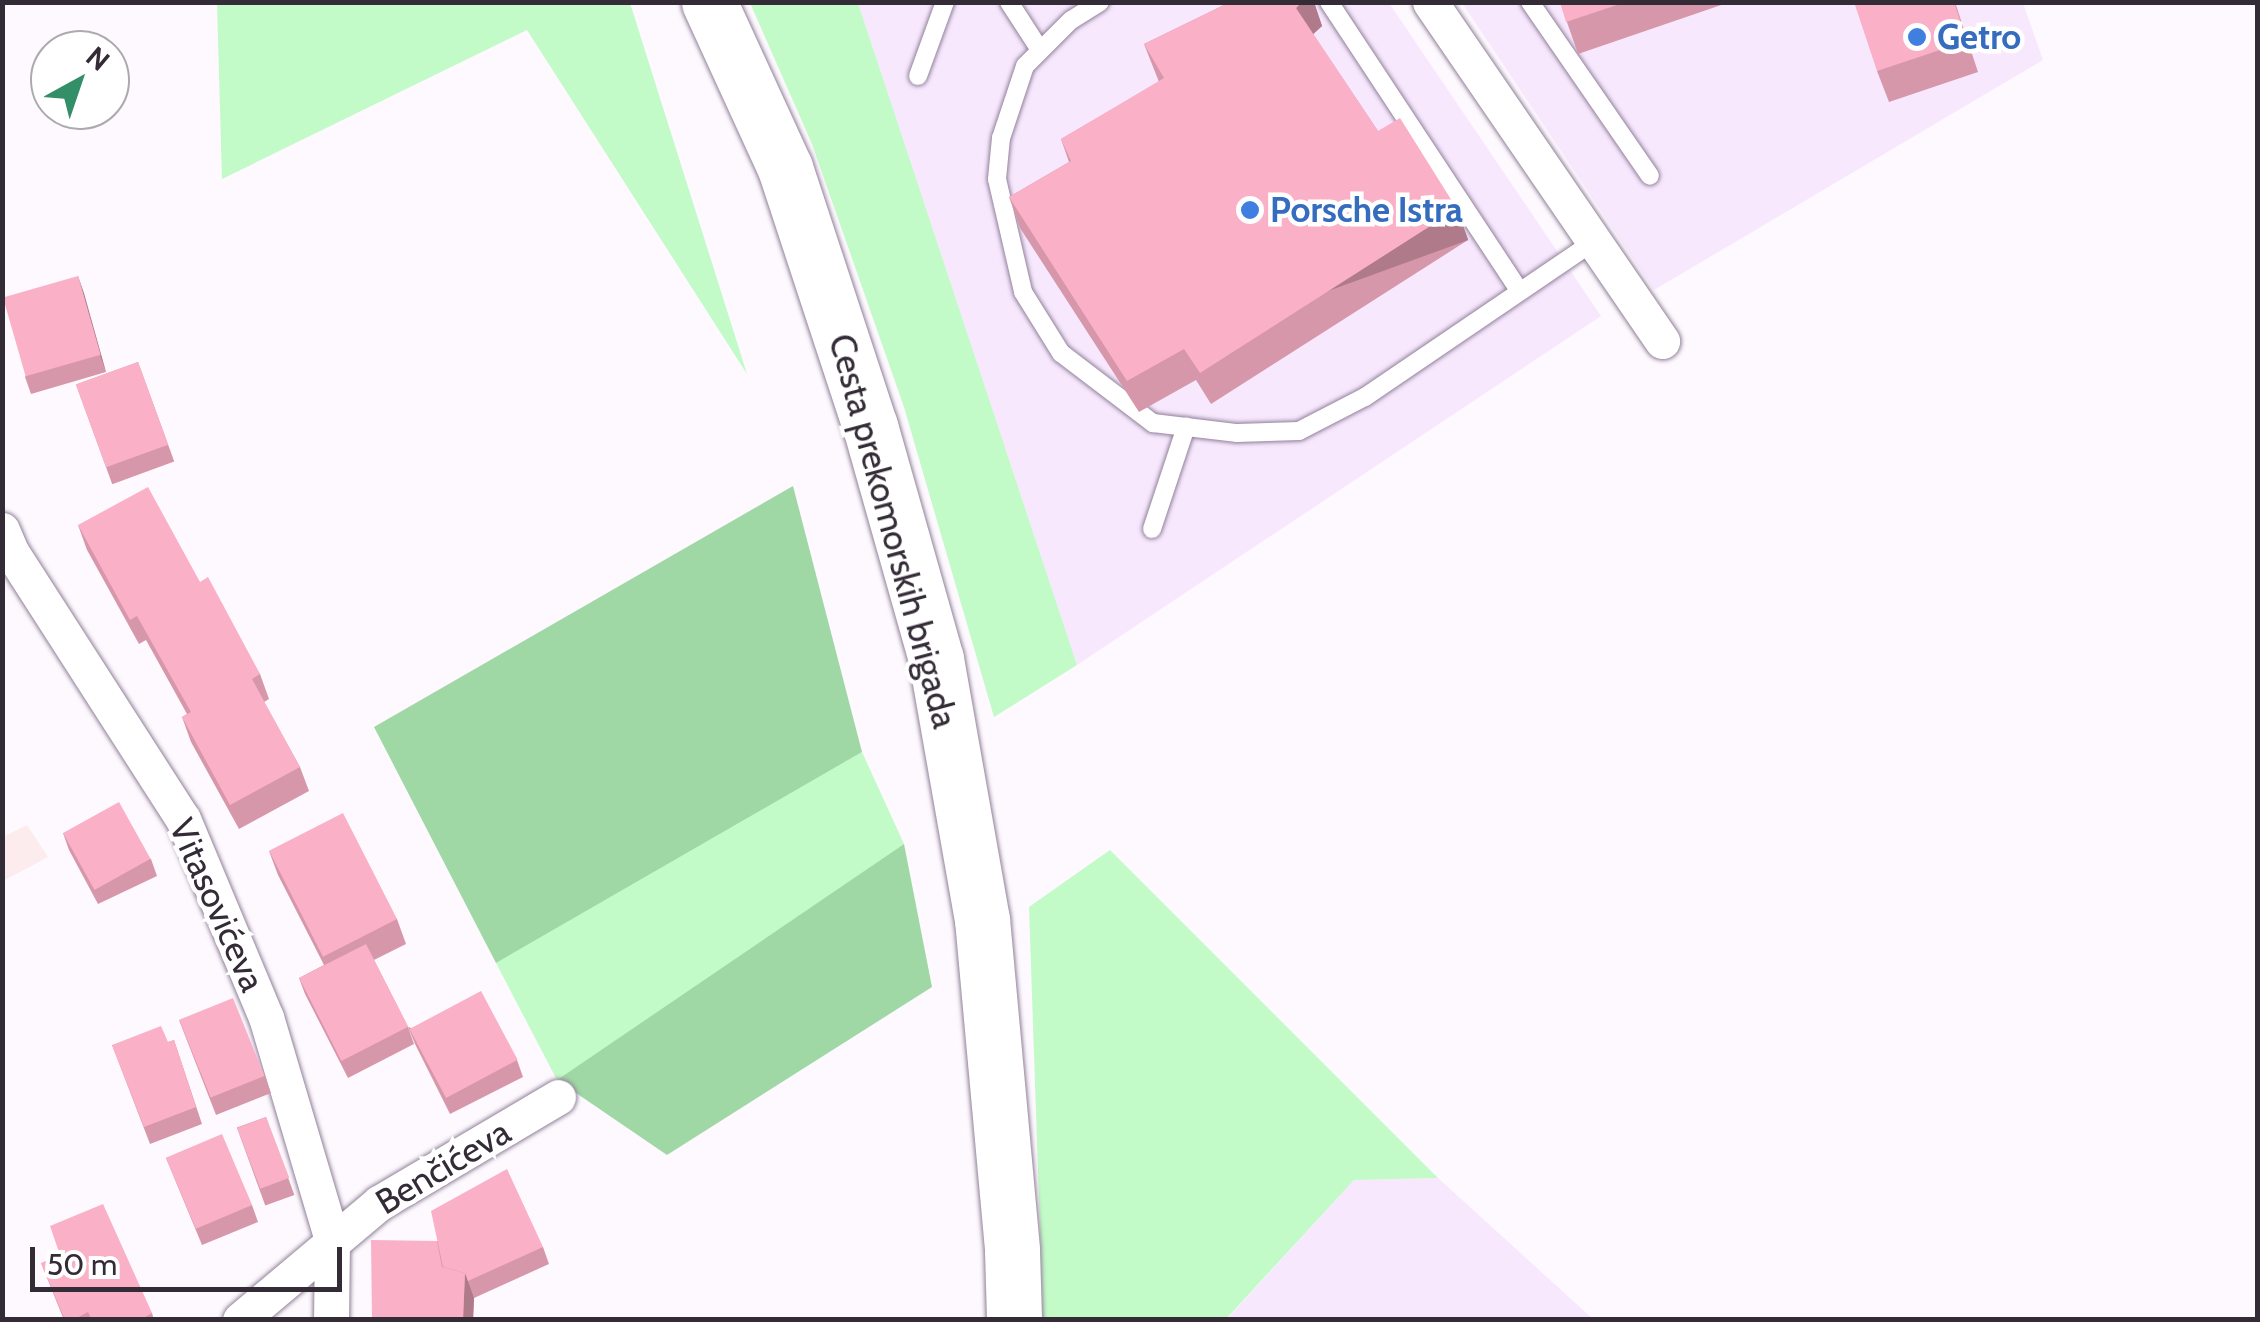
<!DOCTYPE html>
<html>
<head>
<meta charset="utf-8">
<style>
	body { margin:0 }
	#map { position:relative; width:2260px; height:1322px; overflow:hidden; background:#fdf9fe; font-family:Cabin,sans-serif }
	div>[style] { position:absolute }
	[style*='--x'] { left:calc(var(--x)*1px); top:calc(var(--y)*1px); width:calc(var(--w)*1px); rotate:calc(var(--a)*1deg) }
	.built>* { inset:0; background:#f7e8fe }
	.industrial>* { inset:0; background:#fcecee }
	.green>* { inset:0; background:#c2fac8 }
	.forest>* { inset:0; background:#9fd7a5 }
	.roads { filter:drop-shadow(0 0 2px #92809a) drop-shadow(0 0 2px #92809a) }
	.lane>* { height:18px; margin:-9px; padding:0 9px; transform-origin:9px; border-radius:9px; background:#fff }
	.street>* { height:35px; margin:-17.5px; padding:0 17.5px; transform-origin:17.5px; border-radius:17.5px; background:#fff }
	.primary>* { height:55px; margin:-27.5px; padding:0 27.5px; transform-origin:27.5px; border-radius:27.5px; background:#fff }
	.wall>* { inset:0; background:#d797aa; transform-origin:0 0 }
	.shaded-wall>* { inset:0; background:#af7b8b; transform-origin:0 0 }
	.building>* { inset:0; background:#fab0c6; transform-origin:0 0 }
	.dots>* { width:28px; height:28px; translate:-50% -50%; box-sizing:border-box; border:5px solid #fff; border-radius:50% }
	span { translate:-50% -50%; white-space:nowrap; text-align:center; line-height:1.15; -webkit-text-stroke:9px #fff; paint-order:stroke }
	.shop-label { font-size:35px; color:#366cbe; font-weight:700 }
	.left { translate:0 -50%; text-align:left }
	.street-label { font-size:35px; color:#332b36 }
	.frame { position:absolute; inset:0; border:5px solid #332b36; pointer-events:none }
	.north { position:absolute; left:30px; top:30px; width:100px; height:100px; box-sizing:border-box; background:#fff; border:2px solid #adaaaf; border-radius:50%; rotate:40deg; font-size:28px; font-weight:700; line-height:40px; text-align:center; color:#332b36 }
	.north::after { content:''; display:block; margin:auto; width:35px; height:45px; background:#328f67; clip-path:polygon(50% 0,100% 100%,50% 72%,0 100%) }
	.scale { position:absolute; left:30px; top:1247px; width:312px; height:45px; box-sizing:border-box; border:5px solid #332b36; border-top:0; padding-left:12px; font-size:30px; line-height:35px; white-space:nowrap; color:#332b36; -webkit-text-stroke:8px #fff; paint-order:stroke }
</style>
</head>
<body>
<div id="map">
	<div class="built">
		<i style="clip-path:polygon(858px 3px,1389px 3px,1601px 316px,1077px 665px)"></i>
		<i style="clip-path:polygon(1462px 3px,2023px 3px,2043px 60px,1654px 290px)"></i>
		<i style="clip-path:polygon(1438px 1178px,1593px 1319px,1226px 1320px,1354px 1180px)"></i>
	</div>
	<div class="industrial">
		<i style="clip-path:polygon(27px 825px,48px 857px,3px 881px,3px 837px)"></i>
	</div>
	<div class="green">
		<i style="clip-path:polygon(217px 3px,630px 3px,747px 374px,527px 30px,222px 179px)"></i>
		<i style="clip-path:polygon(750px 3px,858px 3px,1077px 665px,994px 717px,904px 407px,812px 144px)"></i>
		<i style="clip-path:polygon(862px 752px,904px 844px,557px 1080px,496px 963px)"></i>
		<i style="clip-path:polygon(1110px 850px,1438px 1178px,1354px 1180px,1226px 1319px,1043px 1319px,1029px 907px)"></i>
	</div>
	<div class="forest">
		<i style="clip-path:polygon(793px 486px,862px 752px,496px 963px,374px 727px)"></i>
		<i style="clip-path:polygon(904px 844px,932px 987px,667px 1155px,557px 1080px)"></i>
	</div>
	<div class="roads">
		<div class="lane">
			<i style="--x:1009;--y:2;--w:57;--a:57.1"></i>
			<i style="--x:1100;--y:2;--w:34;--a:148"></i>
			<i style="--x:1071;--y:20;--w:65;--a:135"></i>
			<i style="--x:1025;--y:66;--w:76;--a:108.4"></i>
			<i style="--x:1001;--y:138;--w:41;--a:95.6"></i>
			<i style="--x:997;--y:179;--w:116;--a:77"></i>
			<i style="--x:1023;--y:292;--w:72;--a:58.1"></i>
			<i style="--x:1061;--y:353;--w:116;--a:37.3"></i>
			<i style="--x:1153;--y:423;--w:85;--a:6.8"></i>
			<i style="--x:1237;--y:433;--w:62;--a:-1.8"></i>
			<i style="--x:1299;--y:431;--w:74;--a:-27.3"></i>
			<i style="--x:1365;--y:397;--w:276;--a:-34.2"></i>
			<i style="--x:1329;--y:2;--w:345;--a:56.6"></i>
			<i style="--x:1530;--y:2;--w:211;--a:55.4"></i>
			<i style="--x:918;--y:76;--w:79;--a:-70"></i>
			<i style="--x:1152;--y:529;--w:108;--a:-71.6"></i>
		</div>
		<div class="street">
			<i style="--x:1430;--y:2;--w:411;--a:55.6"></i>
			<i style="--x:2;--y:530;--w:25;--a:67"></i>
			<i style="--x:12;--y:553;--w:316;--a:57.3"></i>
			<i style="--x:183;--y:819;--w:215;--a:67.3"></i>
			<i style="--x:266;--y:1017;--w:233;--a:73.5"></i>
			<i style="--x:332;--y:1240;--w:80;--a:90.7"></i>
			<i style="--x:240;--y:1320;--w:182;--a:-40.1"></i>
			<i style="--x:379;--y:1203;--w:208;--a:-30.6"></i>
		</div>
		<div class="primary">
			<i style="--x:709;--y:2;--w:183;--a:65.4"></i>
			<i style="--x:785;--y:168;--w:272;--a:71.8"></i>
			<i style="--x:870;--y:426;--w:242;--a:74.2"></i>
			<i style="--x:936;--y:659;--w:264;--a:80"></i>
			<i style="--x:982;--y:919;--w:333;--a:84.8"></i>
			<i style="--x:1012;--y:1251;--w:69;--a:88.3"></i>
		</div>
	</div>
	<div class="wall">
		<i style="clip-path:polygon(1225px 2px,1314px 2px,1322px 26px,1313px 34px,1378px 131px,1457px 209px,1468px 240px,1211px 404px,1196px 380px,1139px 412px,1020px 228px,1009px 197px,1069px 162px,1061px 139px,1159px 82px,1144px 44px,1226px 4px)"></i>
		<i style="clip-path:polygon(1560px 2px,1730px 2px,1578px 54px)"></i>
		<i style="clip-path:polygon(1955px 2px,1978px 72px,1889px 102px,1877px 71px)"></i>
		<i style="clip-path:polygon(78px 276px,106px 372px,31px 394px,25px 377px)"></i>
		<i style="left:138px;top:362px;width:106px;height:66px;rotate:70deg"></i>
		<i style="clip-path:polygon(78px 525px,200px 582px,260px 674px,269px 699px,264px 702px,300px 767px,309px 791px,239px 829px,191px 742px,182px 717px,187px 714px,146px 640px,139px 644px,87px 550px)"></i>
		<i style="clip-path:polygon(63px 833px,151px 859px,157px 876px,98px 904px,69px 850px)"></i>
		<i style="clip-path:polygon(269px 851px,397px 919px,406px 944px,374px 960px,408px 1027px,414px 1044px,348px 1078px,305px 994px,299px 978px,324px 965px,278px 875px)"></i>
		<i style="clip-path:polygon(179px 1020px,265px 1076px,271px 1093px,216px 1115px)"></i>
		<i style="clip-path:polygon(408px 1027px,517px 1060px,523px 1077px,450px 1114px,415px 1044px)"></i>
		<i style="clip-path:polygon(174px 1040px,202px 1124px,150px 1144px,112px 1045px,168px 1042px)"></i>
		<i style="left:266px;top:1117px;width:83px;height:31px;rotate:70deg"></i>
		<i style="clip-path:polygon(166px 1158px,252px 1205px,258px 1222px,202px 1245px)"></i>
		<i style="clip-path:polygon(437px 1241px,543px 1247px,549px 1264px,474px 1298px,473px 1320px,372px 1320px)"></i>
		<i style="clip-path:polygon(41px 1263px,152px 1313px,154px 1320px,64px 1320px)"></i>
	</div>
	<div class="shaded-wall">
		<i style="clip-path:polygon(1302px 2px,1314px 2px,1322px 26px,1307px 40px,1296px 8px)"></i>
		<i style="left:1457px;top:209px;width:33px;height:305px;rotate:70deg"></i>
		<i style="clip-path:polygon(78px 276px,84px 293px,106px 372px,100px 355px)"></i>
		<i style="clip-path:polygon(465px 1273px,474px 1298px,473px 1320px,463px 1320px)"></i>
	</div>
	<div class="building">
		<i style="clip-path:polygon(1230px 2px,1302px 2px,1296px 8px,1378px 131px,1400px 118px,1457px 209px,1200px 373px,1184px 349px,1127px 381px,1009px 197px,1071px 161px,1061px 139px,1164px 78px,1144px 44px)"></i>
		<i style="clip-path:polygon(1560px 2px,1626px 2px,1566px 22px)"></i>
		<i style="clip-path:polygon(1854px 2px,1954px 2px,1967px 41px,1877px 71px)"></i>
		<i style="left:78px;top:276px;width:82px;height:78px;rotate:74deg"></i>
		<i style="left:138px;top:362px;width:88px;height:66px;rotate:70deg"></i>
		<i style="clip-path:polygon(148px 487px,200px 582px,208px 577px,260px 674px,252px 679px,300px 767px,230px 805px,182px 717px,191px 712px,137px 616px,130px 620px,78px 525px)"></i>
		<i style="left:119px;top:802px;width:65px;height:64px;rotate:61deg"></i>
		<i style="left:343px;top:813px;width:119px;height:83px;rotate:63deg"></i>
		<i style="left:366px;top:944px;width:93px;height:75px;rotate:63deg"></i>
		<i style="left:481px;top:991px;width:78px;height:81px;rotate:62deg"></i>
		<i style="left:233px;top:998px;width:84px;height:58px;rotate:68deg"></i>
		<i style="clip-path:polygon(161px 1026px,168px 1042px,174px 1040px,196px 1107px,144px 1127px,112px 1045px)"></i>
		<i style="left:266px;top:1117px;width:65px;height:31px;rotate:69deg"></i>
		<i style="left:222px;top:1134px;width:77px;height:61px;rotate:67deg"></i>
		<i style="clip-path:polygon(507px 1169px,543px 1247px,468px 1281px,465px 1273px,443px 1267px,431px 1211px)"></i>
		<i style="clip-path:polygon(103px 1204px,152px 1313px,140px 1320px,92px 1320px,88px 1312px,73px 1320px,65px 1320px,41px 1263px,60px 1255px,50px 1226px)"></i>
		<i style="clip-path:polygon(371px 1240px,437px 1241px,442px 1267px,465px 1273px,463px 1320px,372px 1320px)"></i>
	</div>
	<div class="dots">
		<i style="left:1917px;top:37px;background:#3f7fe0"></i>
		<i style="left:1250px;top:210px;background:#3f7fe0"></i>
	</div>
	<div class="shop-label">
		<span class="left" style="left:1937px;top:37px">Getro</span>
		<span class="left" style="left:1270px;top:210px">Porsche Istra</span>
	</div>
	<div class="street-label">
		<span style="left:893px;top:531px;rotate:75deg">Cesta prekomorskih brigada</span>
		<span style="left:217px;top:905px;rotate:66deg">Vitasovićeva</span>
		<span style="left:443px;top:1167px;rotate:-31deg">Benčićeva</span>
	</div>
	<div class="frame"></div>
	<div class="north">N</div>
	<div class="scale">50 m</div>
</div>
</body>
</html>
